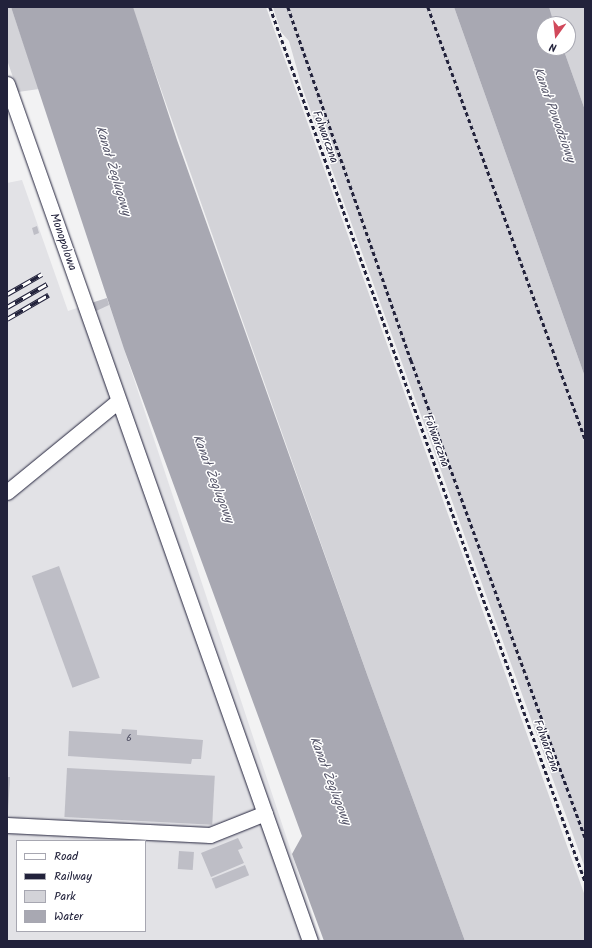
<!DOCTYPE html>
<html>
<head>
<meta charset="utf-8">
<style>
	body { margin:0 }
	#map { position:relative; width:592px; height:948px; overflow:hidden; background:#f2f2f3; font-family:Kalam,sans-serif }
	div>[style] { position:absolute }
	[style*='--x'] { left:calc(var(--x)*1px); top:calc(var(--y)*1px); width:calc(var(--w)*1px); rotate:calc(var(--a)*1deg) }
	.built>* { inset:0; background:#e2e2e6 }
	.green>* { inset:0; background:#d3d3d8 }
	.water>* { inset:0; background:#a8a8b2 }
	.building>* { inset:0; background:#bebec6; transform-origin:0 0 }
	.path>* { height:2.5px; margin-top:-1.25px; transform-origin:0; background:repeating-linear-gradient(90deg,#22223b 0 4px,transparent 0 7px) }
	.roads { filter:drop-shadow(0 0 1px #22223b) drop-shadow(0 0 1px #22223b) }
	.minor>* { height:15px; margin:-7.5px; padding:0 7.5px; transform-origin:7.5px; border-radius:7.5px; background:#fff }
	.rail>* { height:4.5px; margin-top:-2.25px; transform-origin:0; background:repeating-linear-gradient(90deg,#fff 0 9px,#22223b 0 18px); box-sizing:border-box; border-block:1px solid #22223b }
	span { translate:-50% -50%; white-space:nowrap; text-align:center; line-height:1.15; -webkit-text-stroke:3px #fff; paint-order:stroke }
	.number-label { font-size:10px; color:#49495e }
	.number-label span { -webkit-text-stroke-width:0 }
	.street-label { font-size:12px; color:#22223b }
	.water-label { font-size:13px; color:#58586b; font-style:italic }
	.frame { position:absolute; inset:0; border:8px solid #22223b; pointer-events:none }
	.legend { position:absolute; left:16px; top:840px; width:130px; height:92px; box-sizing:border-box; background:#fff; border:1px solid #a7a7b1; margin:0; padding:5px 7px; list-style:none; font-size:12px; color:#22223b }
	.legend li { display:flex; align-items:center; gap:8px; height:20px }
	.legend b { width:20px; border:1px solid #a7a7b1 }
	.north { position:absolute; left:536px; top:16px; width:40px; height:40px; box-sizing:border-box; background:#fff; border:1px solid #a7a7b1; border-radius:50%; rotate:195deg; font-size:11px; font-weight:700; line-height:16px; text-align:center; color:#22223b }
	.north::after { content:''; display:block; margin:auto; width:14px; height:18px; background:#d1495b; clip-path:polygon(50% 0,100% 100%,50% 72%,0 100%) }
</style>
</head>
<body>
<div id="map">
	<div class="built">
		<i style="clip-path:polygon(evenodd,22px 180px,68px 311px,107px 298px,321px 941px,7px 941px,7px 183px,22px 180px,17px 841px,145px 841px,145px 931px,17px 931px,17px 841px)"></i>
	</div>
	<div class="green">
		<i style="clip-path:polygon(7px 7px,11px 7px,39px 89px,18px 92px,7px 60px)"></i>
		<i style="clip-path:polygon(132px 7px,266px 7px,585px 896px,585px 941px,465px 941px,368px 677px)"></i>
		<i style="clip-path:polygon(273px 7px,454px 7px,585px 377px,585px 868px,302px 87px,289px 41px,281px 32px)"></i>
		<i style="clip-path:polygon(548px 7px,585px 7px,585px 110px,563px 48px,568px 48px,568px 24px,554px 24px)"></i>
	</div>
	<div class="water">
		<i style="clip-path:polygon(11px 7px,133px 7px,177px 140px,368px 677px,465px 941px,324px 941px,292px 854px,302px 836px,124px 349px)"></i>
		<i style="clip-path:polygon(454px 7px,549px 7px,554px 24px,544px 24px,544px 48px,563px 48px,585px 110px,585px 377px)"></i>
	</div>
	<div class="building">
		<i style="clip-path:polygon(37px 226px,39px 233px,34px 235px,32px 228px)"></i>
		<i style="clip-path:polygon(107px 298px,109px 305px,94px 312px,91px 303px)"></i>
		<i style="left:59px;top:566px;width:119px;height:29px;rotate:70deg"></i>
		<i style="clip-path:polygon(122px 729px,137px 730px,137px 735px,203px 740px,201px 759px,192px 759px,191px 764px,68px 756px,69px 731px,121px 734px)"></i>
		<i style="left:67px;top:768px;width:148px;height:49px;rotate:3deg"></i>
		<i style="clip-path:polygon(7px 777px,10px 777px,8px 812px,7px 812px)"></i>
		<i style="clip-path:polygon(238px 838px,243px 848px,238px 850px,244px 863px,211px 877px,201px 853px)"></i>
		<i style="left:179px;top:851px;width:15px;height:18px;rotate:4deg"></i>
		<i style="left:245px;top:865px;width:11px;height:36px;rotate:68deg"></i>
	</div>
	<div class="path">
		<i style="--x:270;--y:7;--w:929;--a:70.18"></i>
		<i style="--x:288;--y:7;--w:374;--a:70.8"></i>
		<i style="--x:411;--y:360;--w:508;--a:69.96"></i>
		<i style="--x:428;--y:7;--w:459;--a:70"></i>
	</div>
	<div class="roads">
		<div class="minor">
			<i style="--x:7;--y:84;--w:909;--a:70.53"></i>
			<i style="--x:7;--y:492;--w:144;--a:-39.3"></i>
			<i style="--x:7;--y:825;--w:203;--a:2.8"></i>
			<i style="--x:210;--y:835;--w:59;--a:-21.8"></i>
		</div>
	</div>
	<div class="rail">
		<i style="--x:7;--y:294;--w:40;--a:-29.7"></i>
		<i style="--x:7;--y:307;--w:46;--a:-29.9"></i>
		<i style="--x:7;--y:319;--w:48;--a:-30.3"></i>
	</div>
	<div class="number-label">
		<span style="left:129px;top:739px">6</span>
	</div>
	<div class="street-label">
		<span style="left:325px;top:137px;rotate:70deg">Folwarczna</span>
		<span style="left:63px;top:242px;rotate:71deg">Monopolowa</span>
		<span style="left:436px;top:441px;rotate:70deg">Folwarczna</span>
		<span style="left:546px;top:746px;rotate:70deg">Folwarczna</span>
	</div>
	<div class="water-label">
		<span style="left:553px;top:115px;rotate:70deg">Kanał Powodziowy</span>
		<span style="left:112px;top:171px;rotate:73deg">Kanał Żeglugowy</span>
		<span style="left:212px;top:479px;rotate:69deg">Kanał Żeglugowy</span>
		<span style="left:329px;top:781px;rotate:69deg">Kanał Żeglugowy</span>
	</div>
	<div class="frame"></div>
	<ul class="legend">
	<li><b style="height:5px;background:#fff"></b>Road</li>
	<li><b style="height:5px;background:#22223b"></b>Railway</li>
	<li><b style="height:11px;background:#d3d3d8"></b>Park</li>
	<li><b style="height:11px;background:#a8a8b2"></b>Water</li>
	</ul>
	<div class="north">N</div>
</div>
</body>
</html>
